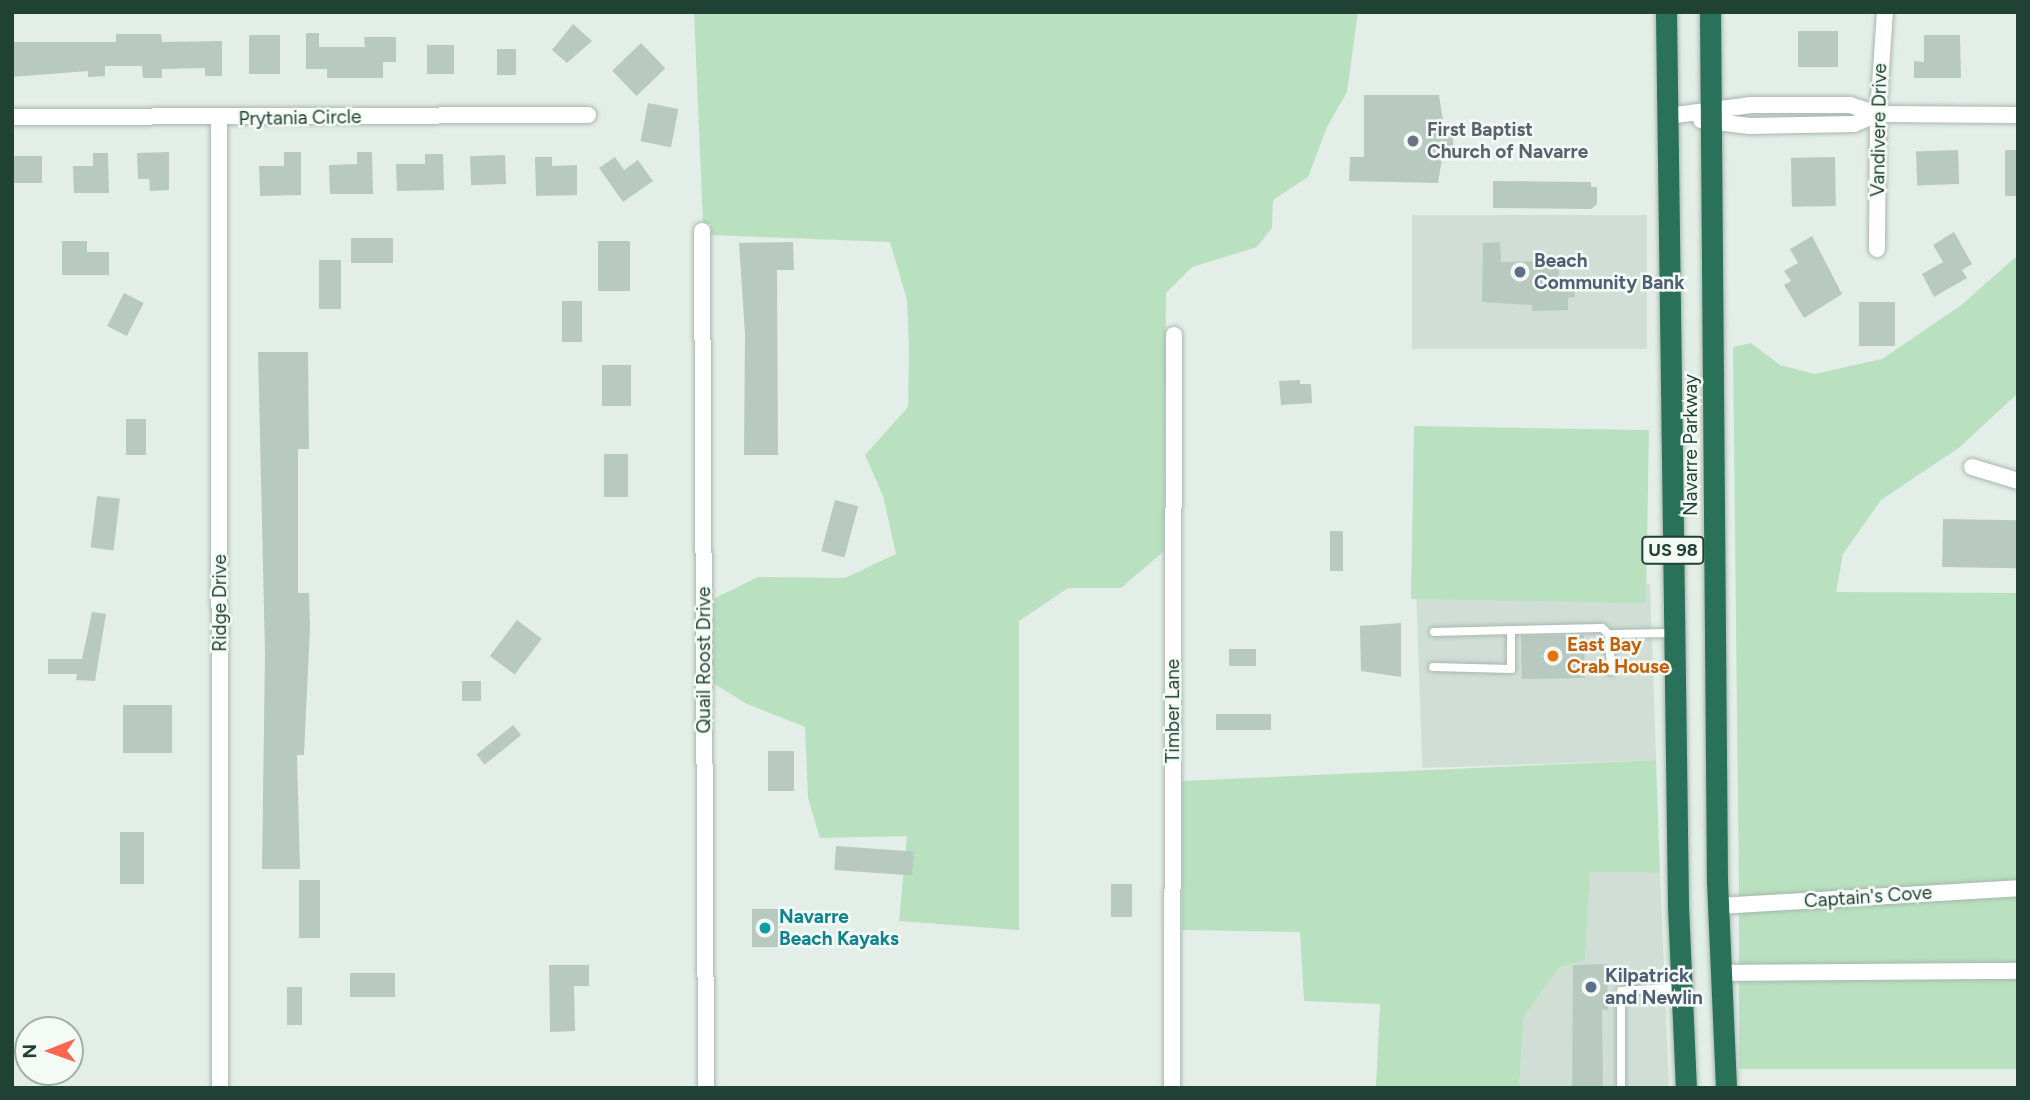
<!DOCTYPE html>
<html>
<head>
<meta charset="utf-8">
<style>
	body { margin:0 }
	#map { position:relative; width:2030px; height:1100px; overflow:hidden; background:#e3eee8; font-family:Figtree,sans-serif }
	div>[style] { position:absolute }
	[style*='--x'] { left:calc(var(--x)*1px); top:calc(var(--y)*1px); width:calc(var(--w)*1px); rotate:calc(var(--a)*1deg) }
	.built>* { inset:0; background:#d1ded6; transform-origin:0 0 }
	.green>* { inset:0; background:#b9e1bf; transform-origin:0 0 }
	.building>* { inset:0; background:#b8c9c0; transform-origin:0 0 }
	.roads { filter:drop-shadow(0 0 2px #a5b7ae) drop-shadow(0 0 2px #a5b7ae) }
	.lane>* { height:8px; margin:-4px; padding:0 4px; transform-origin:4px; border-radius:4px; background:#fff }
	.street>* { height:16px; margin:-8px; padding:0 8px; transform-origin:8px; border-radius:8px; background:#fff }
	.highway>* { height:21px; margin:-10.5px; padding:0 10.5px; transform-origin:10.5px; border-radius:10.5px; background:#297159 }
	.dots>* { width:19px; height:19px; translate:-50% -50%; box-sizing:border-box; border:4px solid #f4faf6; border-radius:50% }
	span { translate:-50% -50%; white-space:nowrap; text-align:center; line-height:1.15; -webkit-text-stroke:5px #f4faf6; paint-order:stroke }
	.shield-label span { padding:2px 5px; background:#f4faf6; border:2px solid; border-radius:5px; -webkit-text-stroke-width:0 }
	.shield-label { font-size:18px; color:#204234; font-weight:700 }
	.street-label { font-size:19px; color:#204234 }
	.worship-label { font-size:19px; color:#5b616d; font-weight:700 }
	.left { translate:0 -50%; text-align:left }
	.service-label { font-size:19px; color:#4e5e75; font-weight:700 }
	.food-label { font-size:19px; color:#c56008; font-weight:700 }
	.culture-label { font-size:19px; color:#0d838f; font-weight:700 }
	.frame { position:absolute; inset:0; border:14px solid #204234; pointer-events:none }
	.north { position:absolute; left:14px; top:1016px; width:70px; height:70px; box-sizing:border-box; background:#f4faf6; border:2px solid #9fb0a8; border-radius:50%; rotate:269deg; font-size:19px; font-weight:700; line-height:28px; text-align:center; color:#204234 }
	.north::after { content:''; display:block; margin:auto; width:24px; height:32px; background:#ff6550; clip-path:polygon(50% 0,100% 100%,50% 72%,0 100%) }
</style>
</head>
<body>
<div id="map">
	<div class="built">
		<i style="left:1647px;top:215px;width:134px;height:235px;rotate:90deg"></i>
		<i style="left:1650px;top:584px;width:176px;height:234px;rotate:88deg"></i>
		<i style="clip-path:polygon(1590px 871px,1660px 873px,1669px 1088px,1519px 1088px,1524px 1016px,1560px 967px,1585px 959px)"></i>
	</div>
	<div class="green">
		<i style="clip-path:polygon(694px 12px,1358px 12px,1347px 92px,1327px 127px,1308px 177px,1273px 200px,1272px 228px,1257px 247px,1192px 267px,1166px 293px,1164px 551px,1121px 588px,1068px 588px,1019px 621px,1019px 930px,899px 921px,907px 836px,820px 838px,808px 798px,805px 727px,747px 704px,713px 683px,713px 599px,758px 577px,845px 578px,896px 554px,883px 496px,865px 455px,908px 407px,909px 348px,907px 300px,890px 242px,711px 235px,711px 224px,703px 223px)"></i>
		<i style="clip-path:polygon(2018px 255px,2018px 393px,1960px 447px,1881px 500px,1843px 554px,1836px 592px,2018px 593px,2018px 881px,1739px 897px,1733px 347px,1751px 343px,1780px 365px,1814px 374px,1882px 359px,1960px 306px)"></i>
		<i style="left:1414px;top:426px;width:235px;height:173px;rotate:1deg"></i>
		<i style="clip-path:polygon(1656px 760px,1660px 873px,1590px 872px,1585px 960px,1560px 967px,1524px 1016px,1519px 1088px,1376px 1088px,1380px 1004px,1304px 1001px,1300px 932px,1182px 930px,1182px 781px)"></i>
		<i style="left:2018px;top:896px;width:173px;height:279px;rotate:90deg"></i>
	</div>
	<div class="building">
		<i style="clip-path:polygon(573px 24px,592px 41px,567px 63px,552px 50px)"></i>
		<i style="left:1798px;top:31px;width:40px;height:36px"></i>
		<i style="clip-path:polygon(306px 33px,319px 33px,319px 47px,365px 47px,364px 37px,396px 37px,396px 62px,383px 62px,383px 78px,327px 78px,327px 69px,306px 69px)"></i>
		<i style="clip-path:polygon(116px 34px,161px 34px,162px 42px,222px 41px,222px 76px,205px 76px,205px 68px,162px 69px,162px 78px,143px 78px,142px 66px,105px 66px,105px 76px,88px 77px,88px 71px,12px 77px,12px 42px,116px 42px)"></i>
		<i style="left:280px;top:35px;width:39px;height:31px;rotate:90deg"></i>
		<i style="clip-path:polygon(1924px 35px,1960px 35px,1961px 78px,1914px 78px,1914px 61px,1924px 62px)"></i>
		<i style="left:641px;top:43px;width:35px;height:40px;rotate:46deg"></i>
		<i style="left:427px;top:45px;width:27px;height:29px"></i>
		<i style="left:497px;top:49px;width:19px;height:26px"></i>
		<i style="clip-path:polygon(1364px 95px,1439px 95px,1444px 127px,1453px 127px,1453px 153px,1443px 153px,1438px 183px,1349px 181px,1350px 157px,1364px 157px)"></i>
		<i style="left:648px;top:103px;width:31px;height:39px;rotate:11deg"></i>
		<i style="left:1958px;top:150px;width:34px;height:42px;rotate:88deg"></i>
		<i style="left:2005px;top:150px;width:13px;height:46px"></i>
		<i style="clip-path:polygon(169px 152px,169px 190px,150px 191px,149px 179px,138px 179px,137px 153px)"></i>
		<i style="clip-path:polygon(284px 152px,301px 152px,301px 195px,260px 196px,259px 166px,284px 166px)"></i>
		<i style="clip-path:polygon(357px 152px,372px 152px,373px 194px,330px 194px,329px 165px,357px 164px)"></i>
		<i style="clip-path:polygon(93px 153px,108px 153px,109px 193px,74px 193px,73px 166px,93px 166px)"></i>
		<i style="clip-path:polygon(425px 154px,443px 154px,444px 190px,397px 191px,396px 164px,425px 164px)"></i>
		<i style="left:505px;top:155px;width:29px;height:35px;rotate:88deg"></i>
		<i style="left:13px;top:156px;width:29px;height:27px"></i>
		<i style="clip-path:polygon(535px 157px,552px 157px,552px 166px,577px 165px,577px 195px,536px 196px)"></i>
		<i style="clip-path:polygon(615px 157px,624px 170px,638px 160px,653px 181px,623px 202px,599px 168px)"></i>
		<i style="left:1835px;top:157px;width:49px;height:44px;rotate:89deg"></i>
		<i style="clip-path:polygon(1493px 181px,1591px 182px,1591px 187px,1597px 187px,1597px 204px,1591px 209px,1493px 208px)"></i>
		<i style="clip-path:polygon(1954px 232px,1972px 264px,1962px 270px,1967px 278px,1934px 297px,1922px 274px,1943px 262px,1933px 245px)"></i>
		<i style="clip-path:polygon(1812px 236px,1842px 294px,1804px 318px,1784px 285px,1791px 281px,1784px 271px,1798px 263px,1790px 249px)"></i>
		<i style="left:351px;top:238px;width:42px;height:25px"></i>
		<i style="clip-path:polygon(62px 241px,87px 241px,87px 252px,109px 252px,109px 275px,62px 275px)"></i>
		<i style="left:598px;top:241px;width:32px;height:50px"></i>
		<i style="clip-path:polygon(793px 242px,794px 270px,777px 270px,778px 455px,744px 455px,745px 334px,739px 243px)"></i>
		<i style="clip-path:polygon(1500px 242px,1501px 262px,1559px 261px,1559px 281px,1574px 281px,1575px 297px,1568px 298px,1568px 310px,1532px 311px,1532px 305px,1482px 302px,1483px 243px)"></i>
		<i style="left:319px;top:260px;width:22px;height:49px"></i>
		<i style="left:124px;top:293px;width:22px;height:37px;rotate:27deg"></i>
		<i style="left:562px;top:301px;width:20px;height:41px"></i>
		<i style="left:1859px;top:302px;width:36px;height:44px"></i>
		<i style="clip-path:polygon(258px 352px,308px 352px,309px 449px,298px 449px,298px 593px,309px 593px,310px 627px,304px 755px,297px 755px,300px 869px,262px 869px,265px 653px)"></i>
		<i style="left:602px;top:365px;width:29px;height:41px"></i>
		<i style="clip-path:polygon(1300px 380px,1300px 384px,1311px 384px,1312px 403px,1281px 405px,1279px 381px)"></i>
		<i style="left:126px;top:419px;width:20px;height:36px"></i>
		<i style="left:604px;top:454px;width:24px;height:43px"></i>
		<i style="left:97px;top:496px;width:23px;height:52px;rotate:7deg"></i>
		<i style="left:835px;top:500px;width:24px;height:53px;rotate:15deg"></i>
		<i style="left:1943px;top:519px;width:75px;height:48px;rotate:1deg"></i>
		<i style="left:1330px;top:531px;width:13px;height:40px"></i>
		<i style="clip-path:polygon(92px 612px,106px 614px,95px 681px,76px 680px,77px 674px,48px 674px,48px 659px,82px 659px)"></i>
		<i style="left:517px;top:620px;width:31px;height:45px;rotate:37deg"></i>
		<i style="clip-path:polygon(1401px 623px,1401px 677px,1361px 671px,1360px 626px)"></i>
		<i style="left:1584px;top:635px;width:43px;height:63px;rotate:89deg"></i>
		<i style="left:1229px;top:649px;width:27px;height:17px"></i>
		<i style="left:462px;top:681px;width:19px;height:20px"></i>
		<i style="left:123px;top:705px;width:49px;height:48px"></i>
		<i style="left:1271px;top:714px;width:16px;height:55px;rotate:90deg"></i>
		<i style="left:513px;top:725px;width:13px;height:47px;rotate:51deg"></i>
		<i style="left:768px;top:751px;width:26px;height:40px"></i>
		<i style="left:120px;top:832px;width:24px;height:52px"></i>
		<i style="left:836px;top:846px;width:78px;height:24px;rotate:4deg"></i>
		<i style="left:299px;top:880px;width:21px;height:58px"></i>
		<i style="left:1111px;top:884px;width:21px;height:33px"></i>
		<i style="left:752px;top:909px;width:26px;height:38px"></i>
		<i style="clip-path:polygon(1607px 964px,1608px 1010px,1602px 1010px,1603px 1088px,1572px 1088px,1573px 965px)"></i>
		<i style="clip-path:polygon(549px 965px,589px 965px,589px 986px,574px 986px,575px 1031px,550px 1032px)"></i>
		<i style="left:395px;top:973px;width:24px;height:45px;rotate:90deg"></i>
		<i style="left:287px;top:987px;width:15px;height:38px"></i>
	</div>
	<div class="roads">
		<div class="lane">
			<i style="--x:1434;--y:632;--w:77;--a:-1.5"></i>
			<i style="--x:1433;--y:667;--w:78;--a:1.5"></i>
			<i style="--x:1511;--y:669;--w:39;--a:-90"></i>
			<i style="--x:1511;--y:630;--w:91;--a:-1.3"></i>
			<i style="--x:1602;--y:628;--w:9;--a:41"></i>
			<i style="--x:1611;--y:671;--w:37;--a:-93"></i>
			<i style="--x:1609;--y:634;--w:62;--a:-0.9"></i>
			<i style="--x:1621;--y:1088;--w:97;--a:-90"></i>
			<i style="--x:1621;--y:991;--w:61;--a:-3.8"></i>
		</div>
		<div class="street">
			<i style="--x:1668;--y:116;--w:84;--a:-7.5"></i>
			<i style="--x:1751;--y:105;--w:99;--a:0"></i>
			<i style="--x:1850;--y:105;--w:29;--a:18"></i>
			<i style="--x:1878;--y:114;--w:140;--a:0.4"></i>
			<i style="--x:12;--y:117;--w:576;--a:-0.2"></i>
			<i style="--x:219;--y:119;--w:969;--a:89.94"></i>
			<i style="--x:1701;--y:120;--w:49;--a:7"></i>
			<i style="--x:1750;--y:126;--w:104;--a:-1.1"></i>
			<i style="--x:1854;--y:124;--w:26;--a:-23"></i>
			<i style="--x:702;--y:231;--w:857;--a:89.73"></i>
			<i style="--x:1877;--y:249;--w:135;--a:-89.6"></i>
			<i style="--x:1878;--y:114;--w:102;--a:-86.1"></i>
			<i style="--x:1972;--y:467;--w:48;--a:16.9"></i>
			<i style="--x:1718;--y:906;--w:301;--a:-3.4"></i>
			<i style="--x:1720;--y:973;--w:298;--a:-0.4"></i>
			<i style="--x:1172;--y:1088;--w:753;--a:-89.85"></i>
		</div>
		<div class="highway">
			<i style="--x:1666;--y:12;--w:894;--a:89.23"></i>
			<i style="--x:1678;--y:906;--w:182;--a:87.5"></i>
			<i style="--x:1710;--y:12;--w:869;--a:89.54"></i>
			<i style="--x:1717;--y:881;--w:207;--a:87.5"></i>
		</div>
	</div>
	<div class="dots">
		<i style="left:1413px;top:141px;background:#6b7280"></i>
		<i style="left:1520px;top:272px;background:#5c6f8a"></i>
		<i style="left:1553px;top:656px;background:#e8710a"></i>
		<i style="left:765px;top:928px;background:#0f9aa8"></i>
		<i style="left:1591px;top:987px;background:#5c6f8a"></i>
	</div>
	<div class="shield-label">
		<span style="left:1673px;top:550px">US 98</span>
	</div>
	<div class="street-label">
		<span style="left:300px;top:118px;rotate:-1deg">Prytania Circle</span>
		<span style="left:1879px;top:130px;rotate:-89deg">Vandivere Drive</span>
		<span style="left:1691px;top:445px;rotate:-90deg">Navarre Parkway</span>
		<span style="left:220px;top:603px;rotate:-90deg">Ridge Drive</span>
		<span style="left:704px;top:660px;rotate:-90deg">Quail Roost Drive</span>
		<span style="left:1173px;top:711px;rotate:-90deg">Timber Lane</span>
		<span style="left:1868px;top:897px;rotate:-4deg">Captain's Cove</span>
	</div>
	<div class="worship-label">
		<span class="left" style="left:1427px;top:141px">First Baptist<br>Church of Navarre</span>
	</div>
	<div class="service-label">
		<span class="left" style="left:1534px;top:272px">Beach<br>Community Bank</span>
		<span class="left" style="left:1605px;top:987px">Kilpatrick<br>and Newlin</span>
	</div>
	<div class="food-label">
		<span class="left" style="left:1567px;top:656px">East Bay<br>Crab House</span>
	</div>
	<div class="culture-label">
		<span class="left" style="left:779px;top:928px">Navarre<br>Beach Kayaks</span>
	</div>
	<div class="frame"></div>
	<div class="north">N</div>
</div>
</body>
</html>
